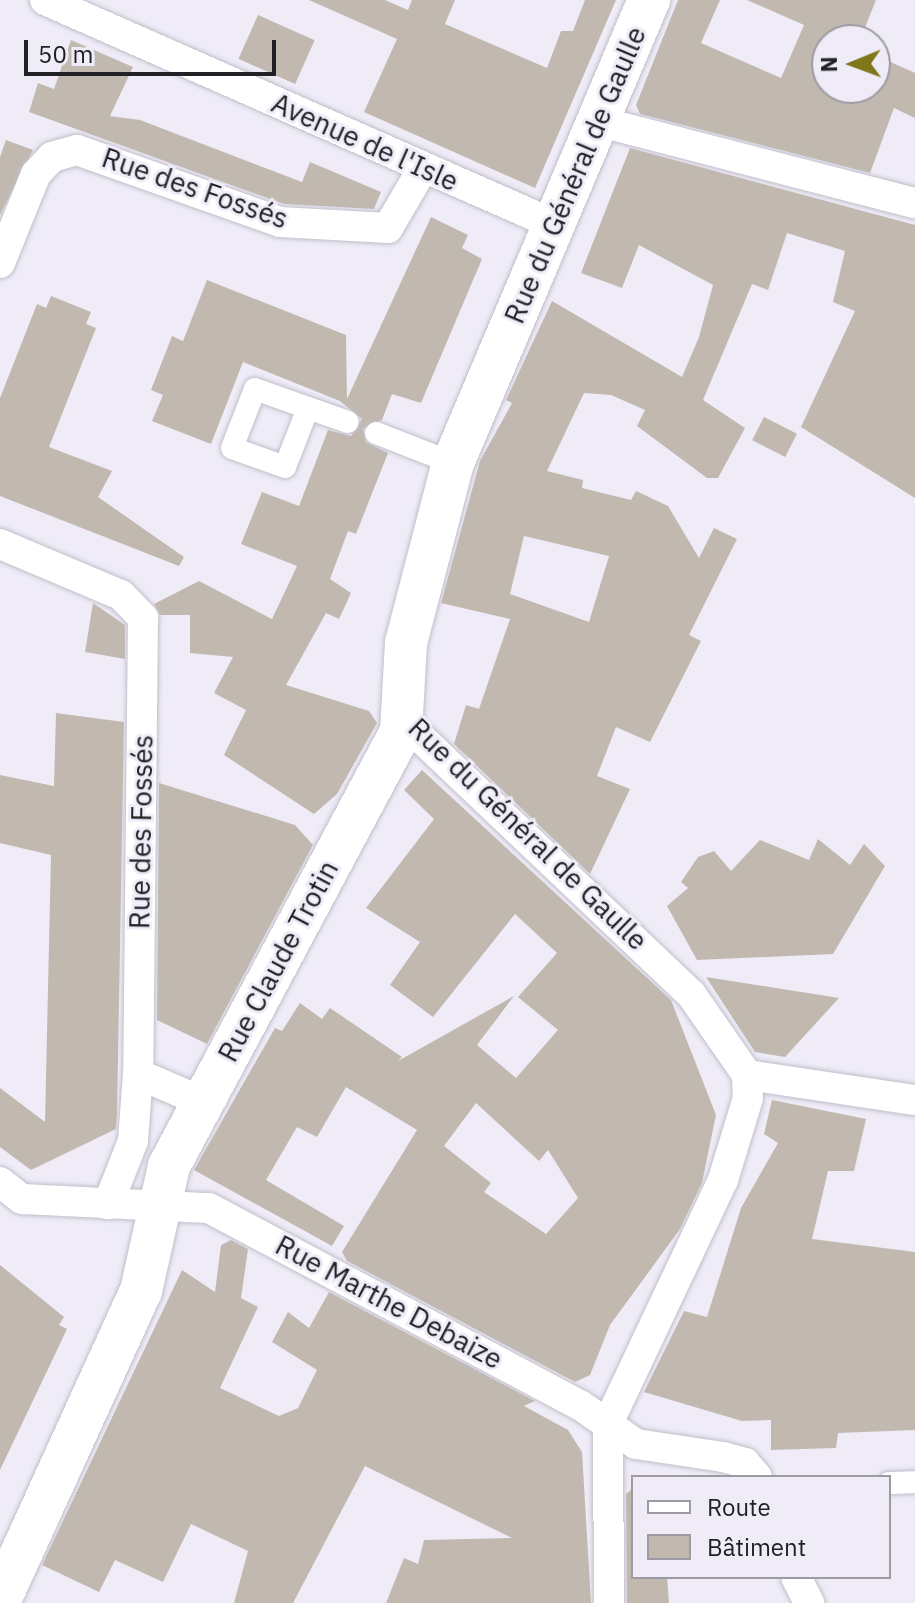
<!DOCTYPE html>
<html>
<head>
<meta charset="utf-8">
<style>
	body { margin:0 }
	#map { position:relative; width:915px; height:1603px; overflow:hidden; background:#efecf8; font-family:"IBM Plex Sans",sans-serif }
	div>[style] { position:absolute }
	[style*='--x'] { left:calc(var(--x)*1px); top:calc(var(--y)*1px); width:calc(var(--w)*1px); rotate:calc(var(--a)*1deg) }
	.building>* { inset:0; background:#c1b9b0; transform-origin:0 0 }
	.roads { filter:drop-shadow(0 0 2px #c1bfc9) drop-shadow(0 0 2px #c1bfc9) }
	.pedestrian>* { height:22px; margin:-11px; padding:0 11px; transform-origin:11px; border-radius:11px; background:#fff }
	.minor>* { height:30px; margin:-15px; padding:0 15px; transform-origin:15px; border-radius:15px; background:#fff }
	.secondary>* { height:42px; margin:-21px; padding:0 21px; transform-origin:21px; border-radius:21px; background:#fff }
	span { translate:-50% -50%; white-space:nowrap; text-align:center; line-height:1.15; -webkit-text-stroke:6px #efecf8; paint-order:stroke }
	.street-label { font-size:28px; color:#212024 }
	.legend { position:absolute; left:631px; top:1475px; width:260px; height:104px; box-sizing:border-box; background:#efecf8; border:2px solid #9d9aa3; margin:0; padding:10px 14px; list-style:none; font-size:24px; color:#212024 }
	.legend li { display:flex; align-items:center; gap:16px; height:40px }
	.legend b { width:40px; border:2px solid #9d9aa3 }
	.north { position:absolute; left:811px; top:24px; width:80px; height:80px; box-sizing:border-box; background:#efecf8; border:2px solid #9d9aa3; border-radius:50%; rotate:269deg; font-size:22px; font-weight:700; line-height:32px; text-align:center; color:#212024 }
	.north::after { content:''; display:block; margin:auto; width:28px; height:36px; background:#80761a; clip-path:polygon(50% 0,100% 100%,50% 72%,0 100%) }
	.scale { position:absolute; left:24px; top:40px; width:252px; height:36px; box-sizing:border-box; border:4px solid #212024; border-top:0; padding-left:10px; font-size:24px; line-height:28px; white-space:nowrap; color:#212024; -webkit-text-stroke:6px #efecf8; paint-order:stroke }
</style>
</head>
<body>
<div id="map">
	<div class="building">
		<i style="clip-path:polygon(309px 0,385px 0,408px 10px,412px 0,455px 0,445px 24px,547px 68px,561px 31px,573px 31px,585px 0,616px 0,535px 188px,364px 112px,397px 39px)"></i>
		<i style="clip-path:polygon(678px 0,720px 0,701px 43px,781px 78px,804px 25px,747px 0,876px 0,860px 40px,827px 40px,827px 88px,875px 88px,875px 55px,915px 73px,915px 118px,894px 108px,870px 173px,640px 114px,636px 105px)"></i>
		<i style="left:258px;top:15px;width:62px;height:48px;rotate:24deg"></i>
		<i style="clip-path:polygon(71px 40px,133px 67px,110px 116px,140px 120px,302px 182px,310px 162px,381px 192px,374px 209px,284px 204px,29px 112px,38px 83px,54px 89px)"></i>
		<i style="clip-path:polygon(6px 140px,33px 150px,0 215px,0 157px)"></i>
		<i style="clip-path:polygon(evenodd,630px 148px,915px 225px,915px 498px,801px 427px,855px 311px,833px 302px,845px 251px,787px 233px,768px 290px,752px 284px,703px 400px,745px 428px,718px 478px,707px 478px,637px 426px,645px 410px,611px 395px,584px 393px,547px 471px,583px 480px,582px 488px,631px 500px,636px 491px,668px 506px,699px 558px,714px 528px,737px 539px,689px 635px,701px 641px,650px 742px,616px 727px,597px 776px,630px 789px,590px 874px,454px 744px,466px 705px,479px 709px,510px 619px,441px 603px,480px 461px,512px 403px,506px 400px,552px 301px,682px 377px,699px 337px,713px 285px,639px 245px,622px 288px,581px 273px,630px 148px,524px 536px,609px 556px,589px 622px,510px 594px,524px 536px)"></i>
		<i style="clip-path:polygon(431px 217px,468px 235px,462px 248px,482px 259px,421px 403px,392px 394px,382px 420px,363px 429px,366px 442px,388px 453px,356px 534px,348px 531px,330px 579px,351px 593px,339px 619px,326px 613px,286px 685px,369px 711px,377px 723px,337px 794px,314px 814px,224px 755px,246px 710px,214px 693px,233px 657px,190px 653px,190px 615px,160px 615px,154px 604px,199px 581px,272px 619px,297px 566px,241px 544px,262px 492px,299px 506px,328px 430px,351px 436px,362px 419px,340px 401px,243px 362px,211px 444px,152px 421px,163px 395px,151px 390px,172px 336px,183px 341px,207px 280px,346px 335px,347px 399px)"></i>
		<i style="clip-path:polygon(51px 296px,91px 312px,86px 324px,96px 328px,49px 447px,112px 471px,98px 497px,184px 557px,179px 566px,0 496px,0 398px,37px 304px,46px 308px)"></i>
		<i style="left:764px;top:417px;width:37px;height:26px;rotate:27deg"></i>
		<i style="clip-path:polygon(93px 603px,125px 625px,125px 659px,85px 652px)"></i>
		<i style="clip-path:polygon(56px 713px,124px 722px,117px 1114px,116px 1129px,31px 1170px,0 1147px,0 1088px,45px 1122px,51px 855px,0 843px,0 775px,54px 786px)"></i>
		<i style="clip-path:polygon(evenodd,422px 770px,671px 1000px,716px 1115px,702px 1183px,680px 1229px,610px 1325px,590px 1375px,575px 1382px,347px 1261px,342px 1252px,417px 1130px,346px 1087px,317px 1137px,297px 1127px,266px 1180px,344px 1226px,332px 1246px,194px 1170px,275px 1028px,282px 1031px,300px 1003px,322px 1019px,330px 1008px,402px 1057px,398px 1061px,514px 996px,477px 1045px,516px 1078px,558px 1030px,518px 997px,557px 953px,515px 914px,433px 1017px,390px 985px,420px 942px,366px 908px,434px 819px,404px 790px,422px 770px,476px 1103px,539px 1161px,548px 1150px,578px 1198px,546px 1234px,484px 1192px,491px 1183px,444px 1146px,476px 1103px)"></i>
		<i style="clip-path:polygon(159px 783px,295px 825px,313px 845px,207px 1044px,157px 1020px)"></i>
		<i style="clip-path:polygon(818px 839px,850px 865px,864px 844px,885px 866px,833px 954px,697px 960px,667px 906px,688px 888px,681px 882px,698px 857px,714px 851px,731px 871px,760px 840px,809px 860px)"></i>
		<i style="clip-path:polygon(706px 977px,839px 998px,785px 1057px,755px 1052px)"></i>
		<i style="clip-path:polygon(772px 1100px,866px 1119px,854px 1171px,828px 1171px,812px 1239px,915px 1252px,915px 1430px,838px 1433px,836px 1448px,771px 1450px,771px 1420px,742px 1421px,644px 1392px,684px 1311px,707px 1317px,741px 1208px,778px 1143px,764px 1134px)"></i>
		<i style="clip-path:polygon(231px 1240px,248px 1249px,241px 1298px,258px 1307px,220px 1388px,279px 1416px,298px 1408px,317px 1370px,272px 1342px,288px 1312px,309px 1328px,329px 1292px,535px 1401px,524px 1406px,568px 1430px,582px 1452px,591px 1603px,386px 1603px,404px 1558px,418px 1564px,424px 1540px,512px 1538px,365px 1466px,293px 1603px,234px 1603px,248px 1551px,191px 1524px,163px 1582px,115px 1560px,99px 1592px,42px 1565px,182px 1270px,215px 1292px,221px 1245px)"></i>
		<i style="clip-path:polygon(0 1265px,64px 1317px,59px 1325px,67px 1329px,0 1470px)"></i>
		<i style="clip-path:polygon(633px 1488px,633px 1577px,667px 1577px,669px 1603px,627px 1603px,626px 1494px)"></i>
	</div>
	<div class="roads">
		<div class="pedestrian">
			<i style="--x:308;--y:408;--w:63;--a:111.3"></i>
			<i style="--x:285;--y:467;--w:56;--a:-160.3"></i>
			<i style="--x:232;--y:448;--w:63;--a:-68.7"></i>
			<i style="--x:255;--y:389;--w:56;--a:19.7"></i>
			<i style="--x:308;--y:408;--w:42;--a:19.3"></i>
			<i style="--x:376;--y:433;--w:83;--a:21.3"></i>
			<i style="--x:889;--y:1483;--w:26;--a:-2"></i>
		</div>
		<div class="minor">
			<i style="--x:45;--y:0;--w:555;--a:23.79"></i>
			<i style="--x:597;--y:121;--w:328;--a:14.5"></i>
			<i style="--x:0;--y:263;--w:96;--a:-68"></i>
			<i style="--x:36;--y:174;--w:23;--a:-47"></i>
			<i style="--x:52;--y:157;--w:26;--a:-16"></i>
			<i style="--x:77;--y:150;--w:215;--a:19.5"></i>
			<i style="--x:280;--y:222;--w:108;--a:3.2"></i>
			<i style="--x:388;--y:228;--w:69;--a:-59.7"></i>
			<i style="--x:0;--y:544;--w:131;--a:22.9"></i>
			<i style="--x:121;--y:595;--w:32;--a:46"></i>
			<i style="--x:143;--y:618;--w:456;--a:90.6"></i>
			<i style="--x:138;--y:1074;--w:67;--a:94.3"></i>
			<i style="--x:133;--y:1141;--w:68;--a:111.6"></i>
			<i style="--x:404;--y:722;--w:395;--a:43.5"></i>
			<i style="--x:691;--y:994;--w:98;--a:55.3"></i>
			<i style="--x:747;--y:1075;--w:23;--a:88"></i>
			<i style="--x:748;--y:1098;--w:86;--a:107"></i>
			<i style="--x:723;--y:1180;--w:269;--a:115.3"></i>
			<i style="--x:608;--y:1423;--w:180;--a:89.7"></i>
			<i style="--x:138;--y:1074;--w:71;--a:23.3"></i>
			<i style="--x:747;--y:1075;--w:170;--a:8.5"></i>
			<i style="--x:0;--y:1182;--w:28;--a:38"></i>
			<i style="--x:22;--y:1199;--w:187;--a:2.8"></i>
			<i style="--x:209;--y:1208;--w:420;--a:28"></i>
			<i style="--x:580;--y:1405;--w:68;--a:34.9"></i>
			<i style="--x:636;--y:1444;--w:88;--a:8.5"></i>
			<i style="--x:723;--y:1457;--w:23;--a:15"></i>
			<i style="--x:745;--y:1463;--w:18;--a:49"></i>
			<i style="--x:796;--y:1577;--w:29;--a:63"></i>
		</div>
		<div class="secondary">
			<i style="--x:0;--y:1600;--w:340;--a:-65.5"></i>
			<i style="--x:141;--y:1291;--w:128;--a:-77.4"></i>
			<i style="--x:169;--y:1166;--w:492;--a:-61.9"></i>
			<i style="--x:401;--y:732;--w:89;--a:-86.8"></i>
			<i style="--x:406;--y:643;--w:186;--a:-75.4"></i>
			<i style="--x:453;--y:463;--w:503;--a:-67.06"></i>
		</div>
	</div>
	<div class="street-label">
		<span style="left:365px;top:142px;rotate:24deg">Avenue de l'Isle</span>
		<span style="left:575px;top:175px;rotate:-67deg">Rue du Général de Gaulle</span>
		<span style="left:195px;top:188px;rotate:19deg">Rue des Fossés</span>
		<span style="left:141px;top:832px;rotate:-89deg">Rue des Fossés</span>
		<span style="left:528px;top:834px;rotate:44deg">Rue du Général de Gaulle</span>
		<span style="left:278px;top:961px;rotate:-62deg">Rue Claude Trotin</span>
		<span style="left:389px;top:1302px;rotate:28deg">Rue Marthe Debaize</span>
	</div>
	<ul class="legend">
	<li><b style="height:10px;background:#fff"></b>Route</li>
	<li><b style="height:22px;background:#c1b9b0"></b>Bâtiment</li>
	</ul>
	<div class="north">N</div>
	<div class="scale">50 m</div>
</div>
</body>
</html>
